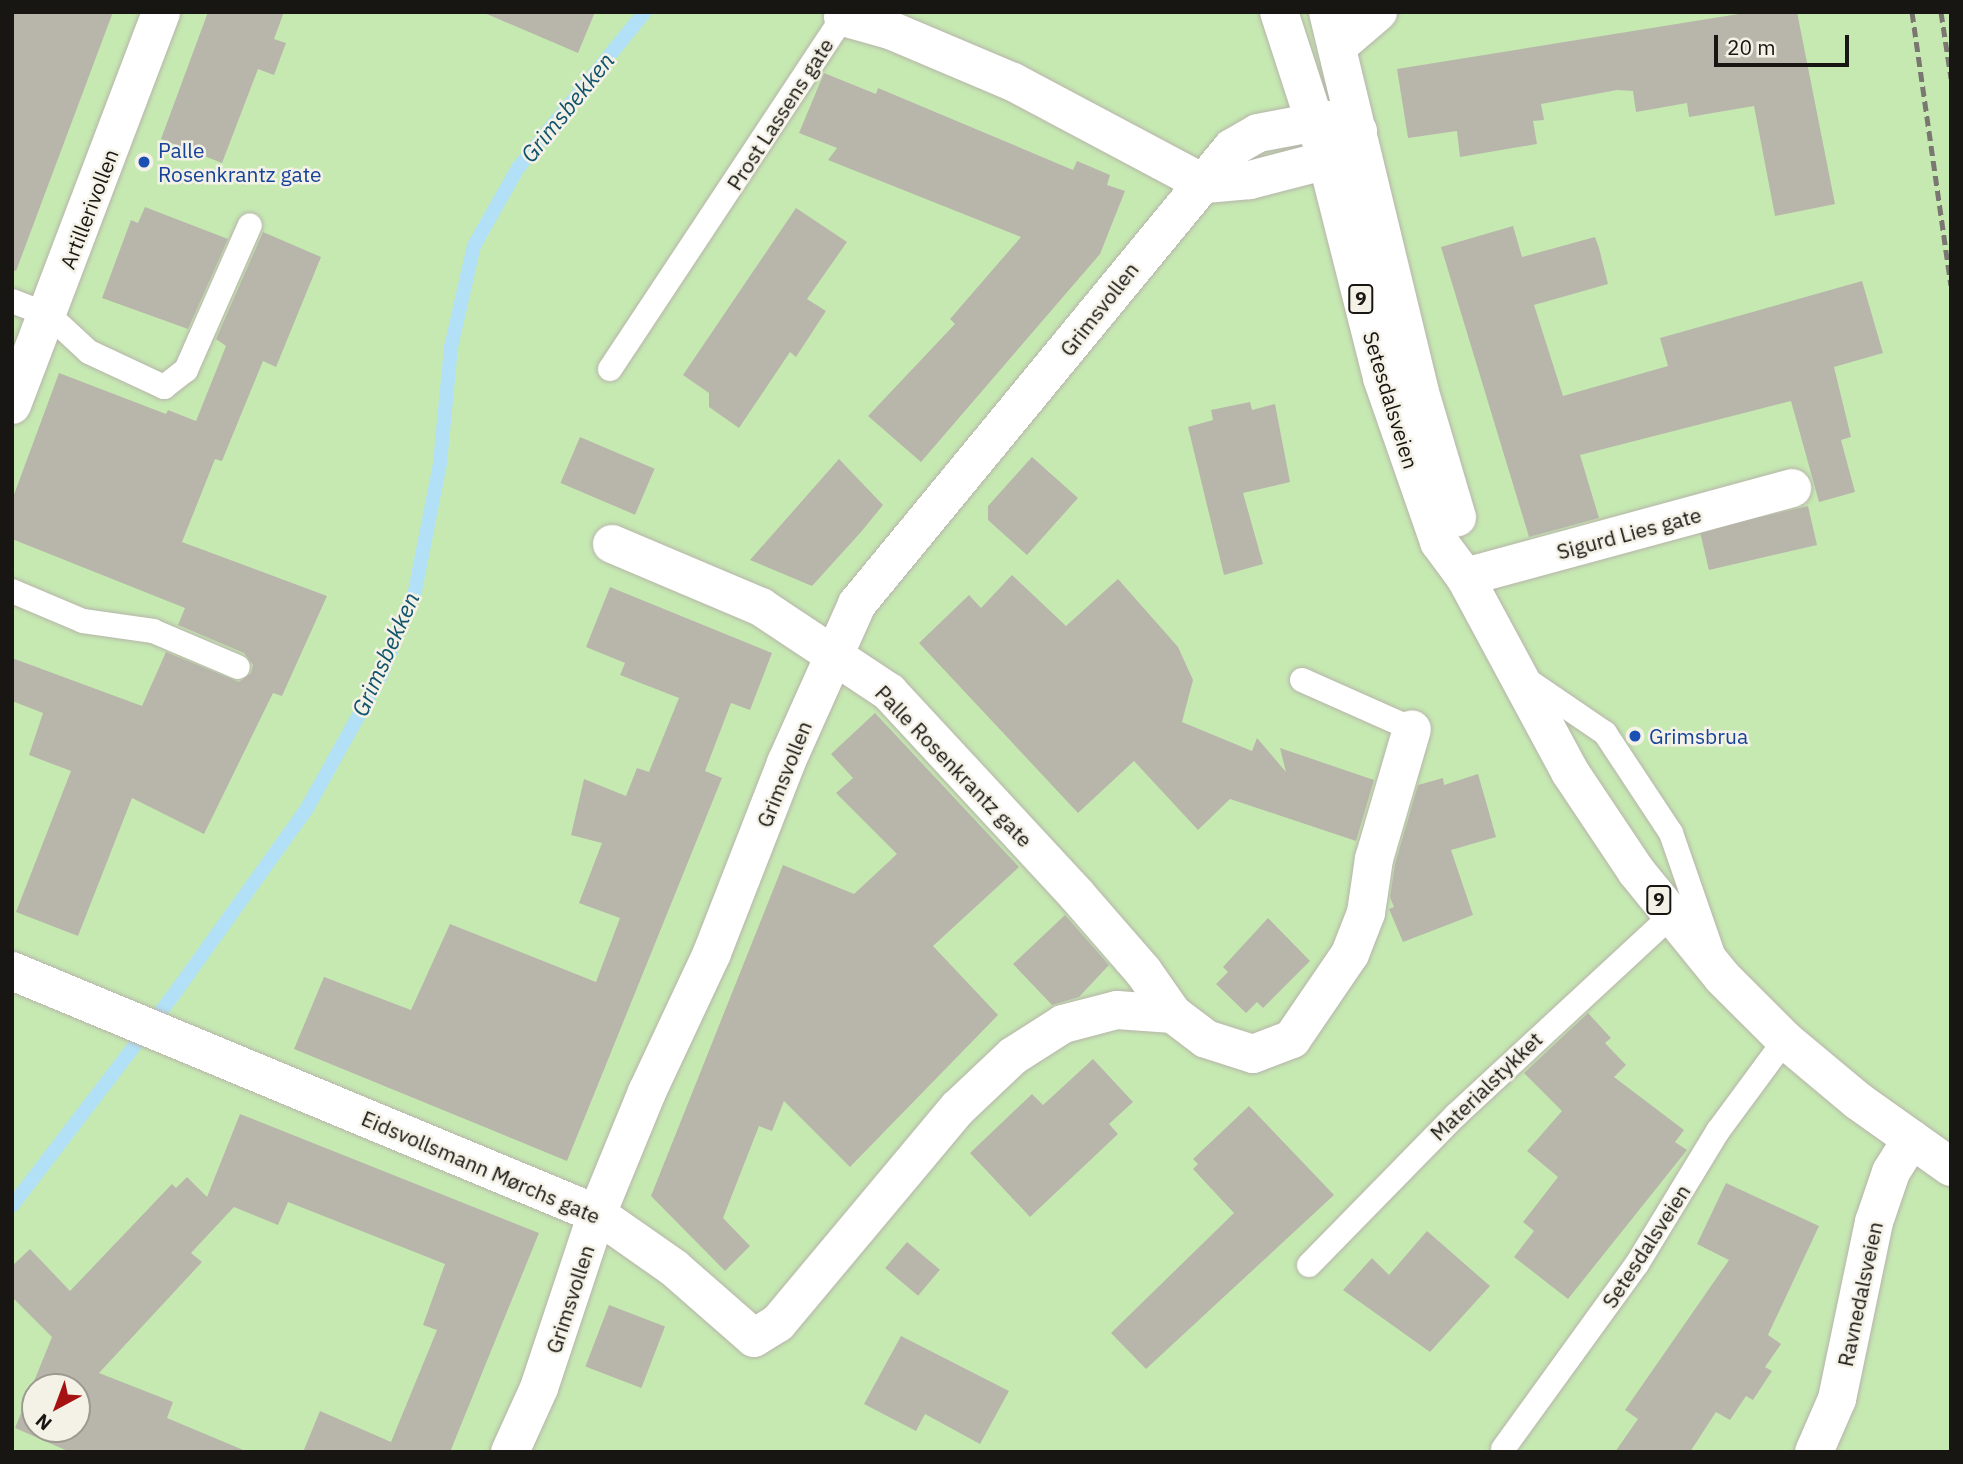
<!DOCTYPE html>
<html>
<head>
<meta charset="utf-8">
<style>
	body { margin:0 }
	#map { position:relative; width:1963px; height:1464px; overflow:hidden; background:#f4f1e6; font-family:"IBM Plex Sans",sans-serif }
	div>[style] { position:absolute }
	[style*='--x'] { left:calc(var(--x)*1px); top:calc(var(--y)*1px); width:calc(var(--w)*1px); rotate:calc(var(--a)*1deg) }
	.green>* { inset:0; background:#c6e9b2 }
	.stream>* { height:14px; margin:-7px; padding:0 7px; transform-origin:7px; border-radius:7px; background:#b2e0f6 }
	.building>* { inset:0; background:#b8b6ab; transform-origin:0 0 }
	.roads { filter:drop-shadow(0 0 2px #b6b4a9) drop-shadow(0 0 2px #b6b4a9) }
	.service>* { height:24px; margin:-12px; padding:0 12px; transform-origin:12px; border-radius:12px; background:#fff }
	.minor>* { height:38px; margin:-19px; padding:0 19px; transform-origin:19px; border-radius:19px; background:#fff }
	.trunk>* { height:38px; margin:-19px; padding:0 19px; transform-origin:19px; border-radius:19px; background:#fff }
	.rail>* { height:5px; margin-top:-2.5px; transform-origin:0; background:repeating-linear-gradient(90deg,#797770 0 10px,transparent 0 15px) }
	.dots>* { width:19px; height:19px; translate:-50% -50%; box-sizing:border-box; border:4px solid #f4f1e6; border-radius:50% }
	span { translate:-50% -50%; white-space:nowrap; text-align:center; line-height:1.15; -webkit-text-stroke:5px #f4f1e6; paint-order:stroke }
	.shield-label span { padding:2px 5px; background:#f4f1e6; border:2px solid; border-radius:5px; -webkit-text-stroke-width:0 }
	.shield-label { font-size:19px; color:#171612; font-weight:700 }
	.street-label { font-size:21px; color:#171612 }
	.transit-label { font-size:21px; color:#164399 }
	.left { translate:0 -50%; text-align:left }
	.water-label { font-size:23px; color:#10536c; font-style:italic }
	.frame { position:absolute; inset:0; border:14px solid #171612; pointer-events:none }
	.north { position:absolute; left:21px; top:1373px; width:70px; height:70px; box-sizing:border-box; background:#f4f1e6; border:2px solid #9c9991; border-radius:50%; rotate:221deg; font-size:19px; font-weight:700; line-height:28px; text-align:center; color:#171612 }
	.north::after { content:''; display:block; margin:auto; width:24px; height:32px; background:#a61111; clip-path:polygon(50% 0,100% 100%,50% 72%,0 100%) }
	.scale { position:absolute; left:1714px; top:35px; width:135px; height:32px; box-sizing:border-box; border:4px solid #171612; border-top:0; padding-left:9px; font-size:21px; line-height:24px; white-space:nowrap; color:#171612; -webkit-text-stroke:5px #f4f1e6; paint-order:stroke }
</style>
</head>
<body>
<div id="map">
	<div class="green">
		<i style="clip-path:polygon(evenodd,12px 12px,1951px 12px,1951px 1452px,12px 1452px,12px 12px,35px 1387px,77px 1387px,77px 1429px,35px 1429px,35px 1387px)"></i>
	</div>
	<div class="stream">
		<i style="--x:12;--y:1206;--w:272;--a:-52.6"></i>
		<i style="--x:177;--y:990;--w:221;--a:-54.4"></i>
		<i style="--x:306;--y:810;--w:154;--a:-60.9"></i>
		<i style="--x:381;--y:675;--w:91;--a:-68"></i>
		<i style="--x:415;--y:591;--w:130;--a:-78.9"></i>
		<i style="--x:440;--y:463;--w:117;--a:-84.6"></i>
		<i style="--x:451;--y:347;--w:104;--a:-77.2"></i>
		<i style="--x:474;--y:246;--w:90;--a:-60.6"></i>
		<i style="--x:518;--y:168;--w:201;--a:-50.9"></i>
	</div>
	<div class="building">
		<i style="clip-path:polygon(12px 12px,113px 12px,16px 271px,12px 270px)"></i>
		<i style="clip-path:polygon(208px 12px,284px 12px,274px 39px,286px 43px,274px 75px,258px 69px,222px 163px,161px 139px)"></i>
		<i style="clip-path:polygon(482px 12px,595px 12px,578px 53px)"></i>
		<i style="clip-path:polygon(1751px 12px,1797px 12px,1835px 204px,1775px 216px,1754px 106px,1689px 117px,1687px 103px,1636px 112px,1633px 91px,1617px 90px,1541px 104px,1544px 120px,1533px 121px,1537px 144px,1460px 157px,1457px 131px,1408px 138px,1397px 69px)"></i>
		<i style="clip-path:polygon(824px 73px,876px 94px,878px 88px,1073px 170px,1077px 161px,1110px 175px,1107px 185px,1125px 191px,1100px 254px,921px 462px,868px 416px,955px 324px,950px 319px,1021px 237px,828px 160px,837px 148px,799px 133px)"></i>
		<i style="clip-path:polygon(145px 207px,228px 239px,188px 329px,102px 298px,131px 220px,138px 223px)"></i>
		<i style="clip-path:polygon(796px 208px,847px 242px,807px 299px,826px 311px,796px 357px,790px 352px,739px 428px,709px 407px,709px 393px,683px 375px)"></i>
		<i style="clip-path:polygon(1513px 226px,1522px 257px,1595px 237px,1599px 248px,1608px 284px,1534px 305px,1563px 396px,1668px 366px,1660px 338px,1862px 281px,1883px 353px,1834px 367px,1851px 437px,1841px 440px,1855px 492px,1819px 502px,1791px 401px,1580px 455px,1599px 518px,1529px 537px,1441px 247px)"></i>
		<i style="clip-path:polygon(263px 232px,321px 257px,276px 367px,263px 361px,222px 461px,215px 459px,182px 542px,327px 596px,282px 696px,273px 693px,204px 834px,132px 798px,78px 936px,16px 912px,71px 771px,29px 755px,43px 713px,12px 701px,12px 658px,142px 706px,166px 652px,239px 682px,251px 673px,253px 665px,244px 653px,178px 625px,185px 608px,12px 539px,12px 500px,59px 373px,166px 414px,168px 410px,196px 421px,226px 346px,216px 339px)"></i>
		<i style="clip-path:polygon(1250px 402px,1252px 410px,1275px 404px,1290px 482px,1243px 493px,1263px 564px,1224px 575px,1188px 427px,1213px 420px,1211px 410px)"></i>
		<i style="left:580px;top:437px;width:81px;height:50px;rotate:23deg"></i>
		<i style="clip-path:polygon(1032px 457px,1078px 498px,1027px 555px,988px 520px,988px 506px)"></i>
		<i style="clip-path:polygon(839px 459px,883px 505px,861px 532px,812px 586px,750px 560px)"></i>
		<i style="left:1808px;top:506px;width:40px;height:111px;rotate:77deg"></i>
		<i style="clip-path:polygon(1012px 575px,1066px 626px,1118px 579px,1178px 647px,1193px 680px,1182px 722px,1252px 751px,1257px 738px,1286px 772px,1280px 748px,1374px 780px,1356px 841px,1230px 799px,1198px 830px,1134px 761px,1078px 813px,919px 643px,969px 595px,981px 608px)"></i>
		<i style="clip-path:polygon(610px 587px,772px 653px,750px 710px,731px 703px,705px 771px,722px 778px,567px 1161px,294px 1049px,324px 977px,411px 1010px,450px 924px,596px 982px,620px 918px,579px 903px,602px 843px,571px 835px,584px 779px,626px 796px,637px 768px,649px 772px,679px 698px,620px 675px,625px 663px,586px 647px)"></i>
		<i style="clip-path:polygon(875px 713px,1019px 867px,933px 946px,998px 1015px,850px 1167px,784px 1101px,772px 1131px,759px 1126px,723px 1218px,750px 1246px,725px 1271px,651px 1196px,783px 865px,854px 894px,897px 854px,836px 793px,853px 778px,831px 754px)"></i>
		<i style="clip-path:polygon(1478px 774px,1496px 837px,1451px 850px,1473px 915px,1403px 942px,1389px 909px,1394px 907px,1390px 897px,1395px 864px,1418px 785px,1443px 778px,1444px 785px)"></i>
		<i style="clip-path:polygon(1065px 915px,1109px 965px,1079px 997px,1052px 1005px,1013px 964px)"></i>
		<i style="clip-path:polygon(1268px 918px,1310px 961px,1263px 1008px,1257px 1002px,1246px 1013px,1216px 984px,1228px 972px,1223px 967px)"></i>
		<i style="clip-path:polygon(1588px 1013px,1611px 1038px,1605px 1043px,1626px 1065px,1614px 1077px,1684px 1130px,1675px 1142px,1687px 1150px,1568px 1299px,1514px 1257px,1534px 1231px,1523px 1222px,1558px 1177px,1527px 1151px,1562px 1111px,1524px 1073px)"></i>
		<i style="clip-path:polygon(1093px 1059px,1133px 1102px,1109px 1124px,1118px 1134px,1030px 1217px,970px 1153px,1032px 1094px,1043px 1105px)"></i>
		<i style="clip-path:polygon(1249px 1106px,1334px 1195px,1146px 1369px,1111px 1333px,1234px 1213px,1193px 1169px,1198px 1164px,1193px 1159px)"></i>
		<i style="clip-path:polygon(evenodd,240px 1114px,539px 1233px,450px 1452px,303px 1452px,320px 1411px,391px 1442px,437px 1330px,423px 1325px,445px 1264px,288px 1202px,278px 1225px,234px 1207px,191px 1253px,202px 1262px,99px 1373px,173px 1402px,167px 1418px,248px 1452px,70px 1452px,15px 1428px,52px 1337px,12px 1297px,12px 1266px,30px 1249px,70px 1291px,172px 1184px,176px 1188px,187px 1177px,207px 1197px,240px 1114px,35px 1387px,77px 1387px,77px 1429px,35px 1429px,35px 1387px)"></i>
		<i style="clip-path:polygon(1726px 1183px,1819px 1226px,1768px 1335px,1781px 1344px,1765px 1367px,1772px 1371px,1753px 1400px,1746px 1396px,1730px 1420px,1716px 1412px,1690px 1452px,1615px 1452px,1638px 1419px,1625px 1410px,1729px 1260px,1697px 1244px)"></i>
		<i style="clip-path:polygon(1427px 1231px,1490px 1286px,1430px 1352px,1343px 1290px,1372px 1258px,1389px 1275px)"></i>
		<i style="left:907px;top:1242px;width:43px;height:34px;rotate:40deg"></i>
		<i style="left:609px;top:1305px;width:60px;height:66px;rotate:21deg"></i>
		<i style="clip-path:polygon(901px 1336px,1009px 1391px,980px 1444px,925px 1414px,916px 1431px,864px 1404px)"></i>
	</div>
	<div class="roads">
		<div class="service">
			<i style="--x:12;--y:301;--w:40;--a:21"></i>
			<i style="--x:49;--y:315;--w:54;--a:42.8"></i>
			<i style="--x:89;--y:352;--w:83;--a:25"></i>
			<i style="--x:164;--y:387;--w:28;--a:-38"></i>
			<i style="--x:186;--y:370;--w:158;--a:-66.2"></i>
			<i style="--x:610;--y:369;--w:422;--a:-56.5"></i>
			<i style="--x:12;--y:591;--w:77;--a:22.9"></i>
			<i style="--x:83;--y:621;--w:71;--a:8.1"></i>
			<i style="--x:153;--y:631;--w:92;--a:23"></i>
			<i style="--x:1524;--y:678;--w:98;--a:34.2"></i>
			<i style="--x:1605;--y:733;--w:120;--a:56.6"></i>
			<i style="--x:1671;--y:833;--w:128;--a:70.9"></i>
			<i style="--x:1302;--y:680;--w:120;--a:24"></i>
			<i style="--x:1309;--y:1265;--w:210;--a:-45.6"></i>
			<i style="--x:1456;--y:1115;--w:293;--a:-42.8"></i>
			<i style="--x:1503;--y:1449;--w:228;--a:-54.1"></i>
			<i style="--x:1637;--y:1264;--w:156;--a:-58.7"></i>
			<i style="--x:1718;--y:1131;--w:113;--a:-53.6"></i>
		</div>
		<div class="minor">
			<i style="--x:843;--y:17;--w:49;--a:15.5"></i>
			<i style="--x:890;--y:30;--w:134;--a:22.9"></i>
			<i style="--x:1013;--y:82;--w:217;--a:28"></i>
			<i style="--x:1337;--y:47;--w:54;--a:-40.5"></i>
			<i style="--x:12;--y:405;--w:420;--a:-69.2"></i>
			<i style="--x:612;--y:544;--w:162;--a:22.9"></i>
			<i style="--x:761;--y:607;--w:154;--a:33.6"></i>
			<i style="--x:889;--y:692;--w:275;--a:47.2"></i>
			<i style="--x:1076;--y:894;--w:102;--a:49"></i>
			<i style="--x:1143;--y:971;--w:52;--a:55.1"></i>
			<i style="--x:1173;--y:1014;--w:41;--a:37.1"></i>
			<i style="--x:1206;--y:1039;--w:49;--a:17.7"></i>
			<i style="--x:1253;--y:1054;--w:42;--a:-21"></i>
			<i style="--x:1292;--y:1039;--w:103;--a:-55.7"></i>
			<i style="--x:1350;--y:954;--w:44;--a:-68.7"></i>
			<i style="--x:1366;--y:913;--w:55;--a:-81.6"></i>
			<i style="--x:1374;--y:859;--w:135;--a:-73.7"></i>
			<i style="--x:1465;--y:577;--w:339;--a:-15.2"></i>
			<i style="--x:12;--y:971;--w:633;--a:22.56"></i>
			<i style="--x:597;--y:1214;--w:94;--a:35"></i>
			<i style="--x:674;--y:1268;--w:106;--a:41.2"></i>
			<i style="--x:754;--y:1338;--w:28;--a:-32"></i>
			<i style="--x:778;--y:1323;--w:280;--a:-50.1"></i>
			<i style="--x:958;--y:1108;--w:76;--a:-43.4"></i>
			<i style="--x:1013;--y:1056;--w:59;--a:-32.6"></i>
			<i style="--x:1063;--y:1024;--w:56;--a:-14.5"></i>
			<i style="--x:1117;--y:1010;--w:56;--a:4.1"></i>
			<i style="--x:510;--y:1452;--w:70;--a:-65.6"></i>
			<i style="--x:539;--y:1388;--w:183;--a:-71.6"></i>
			<i style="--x:597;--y:1214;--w:132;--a:-67.7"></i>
			<i style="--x:647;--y:1092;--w:153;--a:-64.9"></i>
			<i style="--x:712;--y:953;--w:204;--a:-68.7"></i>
			<i style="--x:786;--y:763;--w:174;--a:-65.9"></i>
			<i style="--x:857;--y:604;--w:590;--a:-50.57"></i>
			<i style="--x:1232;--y:148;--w:30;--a:-30"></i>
			<i style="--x:1258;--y:133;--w:70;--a:-10.7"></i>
			<i style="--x:1327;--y:120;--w:18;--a:3"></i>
			<i style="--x:1345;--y:121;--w:16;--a:38"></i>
			<i style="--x:1358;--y:131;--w:22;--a:122"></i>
			<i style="--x:1346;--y:150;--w:21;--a:152"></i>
			<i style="--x:1327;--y:160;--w:80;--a:165.4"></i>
			<i style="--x:1250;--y:180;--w:45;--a:174.9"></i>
			<i style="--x:1814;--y:1452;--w:58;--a:-66.5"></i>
			<i style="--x:1837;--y:1399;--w:181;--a:-78.2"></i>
			<i style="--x:1874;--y:1222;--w:53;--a:-71.2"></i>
			<i style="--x:1891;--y:1172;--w:39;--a:-58"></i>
		</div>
		<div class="trunk">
			<i style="--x:1279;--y:12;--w:156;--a:72"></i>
			<i style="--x:1327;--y:160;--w:225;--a:75.8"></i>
			<i style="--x:1382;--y:378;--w:174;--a:70.8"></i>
			<i style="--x:1439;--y:542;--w:44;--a:53.4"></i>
			<i style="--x:1465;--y:577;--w:221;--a:61.7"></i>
			<i style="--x:1570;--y:772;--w:119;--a:56.3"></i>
			<i style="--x:1636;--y:871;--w:136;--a:50.9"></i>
			<i style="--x:1722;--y:977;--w:89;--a:45"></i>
			<i style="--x:1785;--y:1040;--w:95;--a:39.9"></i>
			<i style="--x:1858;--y:1101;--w:114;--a:35.4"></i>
			<i style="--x:1328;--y:12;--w:388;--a:76.4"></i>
			<i style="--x:1419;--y:389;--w:134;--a:73.5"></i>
		</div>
	</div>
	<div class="rail">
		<i style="--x:1912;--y:12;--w:276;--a:81.9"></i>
		<i style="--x:1941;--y:12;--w:67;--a:81.4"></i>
	</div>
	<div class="dots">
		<i style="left:144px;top:162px;background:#1a4fb4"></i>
		<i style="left:1635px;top:736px;background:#1a4fb4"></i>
	</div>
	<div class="shield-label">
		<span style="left:1361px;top:299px">9</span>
		<span style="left:1659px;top:900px">9</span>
	</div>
	<div class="street-label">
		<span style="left:780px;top:114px;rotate:-57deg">Prost Lassens gate</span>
		<span style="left:89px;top:209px;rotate:-69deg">Artillerivollen</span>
		<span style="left:1099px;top:309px;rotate:-52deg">Grimsvollen</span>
		<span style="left:1391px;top:400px;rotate:73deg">Setesdalsveien</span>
		<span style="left:1629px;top:533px;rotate:-15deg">Sigurd Lies gate</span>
		<span style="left:954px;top:766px;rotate:46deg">Palle Rosenkrantz gate</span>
		<span style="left:784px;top:774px;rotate:-68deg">Grimsvollen</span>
		<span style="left:1486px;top:1086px;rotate:-44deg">Materialstykket</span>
		<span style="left:481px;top:1167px;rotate:23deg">Eidsvollsmann Mørchs gate</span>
		<span style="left:1646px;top:1246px;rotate:-57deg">Setesdalsveien</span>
		<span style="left:1860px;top:1294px;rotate:-78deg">Ravnedalsveien</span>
		<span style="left:570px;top:1299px;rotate:-72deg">Grimsvollen</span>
	</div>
	<div class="transit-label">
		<span class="left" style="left:158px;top:162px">Palle<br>Rosenkrantz gate</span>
		<span class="left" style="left:1649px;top:736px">Grimsbrua</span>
	</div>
	<div class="water-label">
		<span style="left:567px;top:107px;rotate:-51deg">Grimsbekken</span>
		<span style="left:385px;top:654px;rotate:-66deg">Grimsbekken</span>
	</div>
	<div class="frame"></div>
	<div class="north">N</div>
	<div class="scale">20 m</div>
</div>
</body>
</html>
